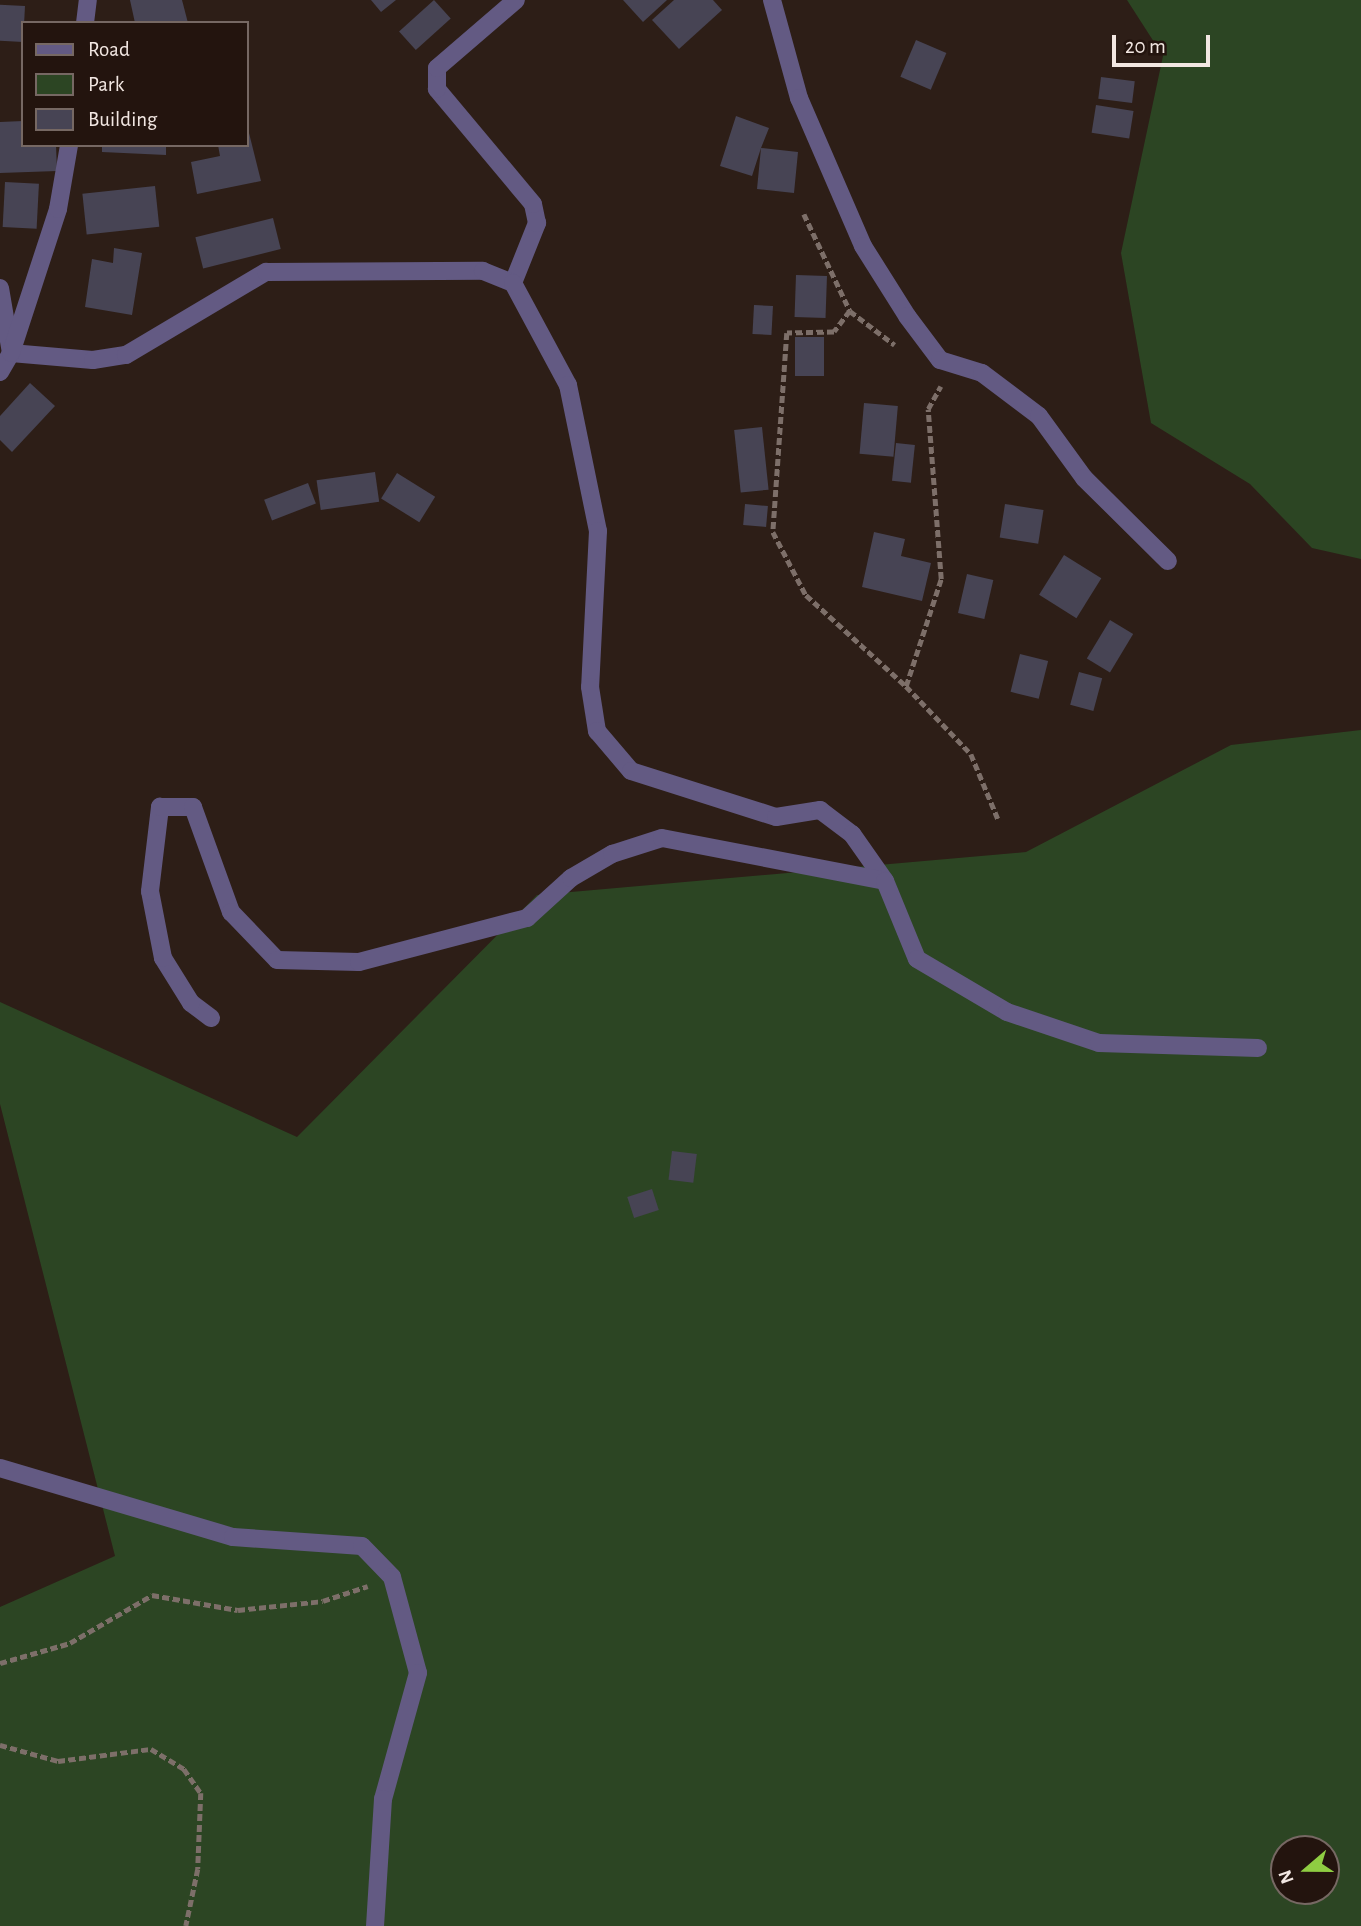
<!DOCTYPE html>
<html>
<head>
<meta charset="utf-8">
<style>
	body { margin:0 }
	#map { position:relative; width:1361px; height:1926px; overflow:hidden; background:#2d1e17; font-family:"Alegreya Sans",sans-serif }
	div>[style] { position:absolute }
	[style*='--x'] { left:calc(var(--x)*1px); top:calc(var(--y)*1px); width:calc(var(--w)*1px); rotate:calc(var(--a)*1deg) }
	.green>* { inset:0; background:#2c4523 }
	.building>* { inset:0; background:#474454; transform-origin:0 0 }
	.path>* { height:4.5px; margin-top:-2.25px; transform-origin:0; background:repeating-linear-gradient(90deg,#7d6f69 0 7px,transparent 0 10.5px) }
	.street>* { height:18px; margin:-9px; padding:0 9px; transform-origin:9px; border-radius:9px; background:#635a83 }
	span { translate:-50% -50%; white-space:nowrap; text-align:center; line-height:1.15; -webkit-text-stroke:5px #23140e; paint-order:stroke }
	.legend { position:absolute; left:21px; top:21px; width:228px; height:126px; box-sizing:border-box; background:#23140e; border:2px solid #766863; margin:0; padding:9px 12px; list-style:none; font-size:21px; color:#f2e7e2 }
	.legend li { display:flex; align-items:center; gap:14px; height:35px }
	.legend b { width:35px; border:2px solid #766863 }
	.north { position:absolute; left:1270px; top:1835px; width:70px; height:70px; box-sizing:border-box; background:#23140e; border:2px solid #766863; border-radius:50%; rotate:250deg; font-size:19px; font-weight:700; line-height:28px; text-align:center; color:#f2e7e2 }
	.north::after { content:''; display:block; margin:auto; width:24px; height:32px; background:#8fcd42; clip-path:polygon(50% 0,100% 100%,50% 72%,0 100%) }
	.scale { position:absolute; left:1112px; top:35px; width:98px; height:32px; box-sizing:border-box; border:4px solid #f2e7e2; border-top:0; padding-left:9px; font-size:21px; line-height:24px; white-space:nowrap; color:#f2e7e2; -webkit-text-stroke:5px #23140e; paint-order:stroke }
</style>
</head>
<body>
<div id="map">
	<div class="green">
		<i style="clip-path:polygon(1127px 0,1361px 0,1361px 559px,1312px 548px,1250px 484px,1151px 423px,1121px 253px,1163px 56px)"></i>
		<i style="clip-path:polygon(evenodd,1361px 730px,1361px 1926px,0 1926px,0 1607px,115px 1556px,0 1104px,0 1002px,297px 1137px,537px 895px,1026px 852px,1231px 745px,1361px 730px,1284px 1849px,1326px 1849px,1326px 1891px,1284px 1891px,1284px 1849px)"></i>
	</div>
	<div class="building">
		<i style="clip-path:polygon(130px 0,182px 0,188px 23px,135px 23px)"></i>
		<i style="clip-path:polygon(371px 0,396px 0,381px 12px)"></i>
		<i style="left:434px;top:0;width:25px;height:47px;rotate:48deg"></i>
		<i style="clip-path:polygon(623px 0,667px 0,643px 22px)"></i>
		<i style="clip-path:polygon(674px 0,713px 0,722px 10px,679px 49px,652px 20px)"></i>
		<i style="left:25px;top:6px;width:36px;height:25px;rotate:93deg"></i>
		<i style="left:916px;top:40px;width:33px;height:40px;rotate:23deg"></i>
		<i style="left:1101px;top:77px;width:34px;height:22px;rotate:7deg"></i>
		<i style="left:1096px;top:105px;width:38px;height:28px;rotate:9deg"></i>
		<i style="clip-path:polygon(736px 116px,769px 128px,761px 148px,798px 152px,794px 193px,757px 189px,761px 148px,752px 176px,720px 166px)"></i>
		<i style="clip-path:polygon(23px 121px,23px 145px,56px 145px,57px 171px,0 173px,0 122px)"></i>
		<i style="clip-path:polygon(247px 125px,261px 181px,197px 194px,191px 162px,220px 156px,218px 145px,247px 145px)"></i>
		<i style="clip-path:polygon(102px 145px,166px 145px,166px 155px,102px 152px)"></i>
		<i style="left:5px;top:182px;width:34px;height:45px;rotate:3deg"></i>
		<i style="left:155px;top:186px;width:41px;height:73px;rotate:84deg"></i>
		<i style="left:273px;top:218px;width:32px;height:80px;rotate:76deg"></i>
		<i style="clip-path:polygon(114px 248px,142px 253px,132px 315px,85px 307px,92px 259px,113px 263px)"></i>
		<i style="left:796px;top:275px;width:31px;height:42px;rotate:2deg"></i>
		<i style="left:754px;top:305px;width:19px;height:29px;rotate:3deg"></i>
		<i style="left:795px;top:337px;width:29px;height:39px"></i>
		<i style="clip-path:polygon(30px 383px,55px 406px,12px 452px,0 440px,0 416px)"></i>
		<i style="left:864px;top:403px;width:34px;height:51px;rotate:5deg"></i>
		<i style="left:762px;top:427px;width:63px;height:28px;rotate:84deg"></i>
		<i style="left:896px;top:443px;width:19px;height:38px;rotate:6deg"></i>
		<i style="left:375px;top:472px;width:30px;height:59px;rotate:82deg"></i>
		<i style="left:397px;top:473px;width:45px;height:30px;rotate:32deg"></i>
		<i style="left:308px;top:483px;width:22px;height:47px;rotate:69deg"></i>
		<i style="left:745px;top:504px;width:23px;height:21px;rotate:5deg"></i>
		<i style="left:1005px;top:504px;width:39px;height:34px;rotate:9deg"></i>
		<i style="clip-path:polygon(874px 532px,905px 539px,901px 556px,931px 563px,922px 601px,862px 587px)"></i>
		<i style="left:1064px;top:555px;width:44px;height:47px;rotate:32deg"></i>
		<i style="left:967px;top:574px;width:27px;height:40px;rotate:13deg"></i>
		<i style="left:1110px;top:620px;width:27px;height:45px;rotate:31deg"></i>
		<i style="left:1020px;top:654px;width:29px;height:39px;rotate:14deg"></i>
		<i style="left:1079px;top:672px;width:24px;height:34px;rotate:15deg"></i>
		<i style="left:672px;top:1151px;width:25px;height:29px;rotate:7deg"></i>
		<i style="left:652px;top:1189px;width:22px;height:26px;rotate:72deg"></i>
	</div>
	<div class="path">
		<i style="--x:804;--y:214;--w:107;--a:64.6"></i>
		<i style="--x:850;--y:311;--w:56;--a:37.1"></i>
		<i style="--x:850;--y:311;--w:26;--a:127"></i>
		<i style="--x:834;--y:332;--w:47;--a:178.8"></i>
		<i style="--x:787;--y:333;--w:199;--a:94"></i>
		<i style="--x:773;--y:532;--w:71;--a:62.4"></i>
		<i style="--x:806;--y:595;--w:135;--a:42.3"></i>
		<i style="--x:906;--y:686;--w:94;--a:46.3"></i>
		<i style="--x:971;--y:754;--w:70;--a:67.4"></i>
		<i style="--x:906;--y:686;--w:113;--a:-71.9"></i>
		<i style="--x:941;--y:579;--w:170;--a:-94.4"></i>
		<i style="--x:928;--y:409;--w:26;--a:-61"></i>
		<i style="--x:0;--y:1663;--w:73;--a:-15.9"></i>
		<i style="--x:70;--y:1643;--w:95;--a:-30.3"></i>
		<i style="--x:152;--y:1595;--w:87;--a:9.9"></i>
		<i style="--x:238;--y:1610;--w:85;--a:-6"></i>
		<i style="--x:323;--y:1601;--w:47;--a:-18.4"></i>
		<i style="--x:0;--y:1745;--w:60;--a:15.4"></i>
		<i style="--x:58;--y:1761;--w:94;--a:-7.4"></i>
		<i style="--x:151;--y:1749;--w:39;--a:31"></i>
		<i style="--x:184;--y:1769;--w:29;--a:55"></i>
		<i style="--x:201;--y:1793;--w:76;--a:92.3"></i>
		<i style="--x:198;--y:1869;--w:58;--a:101.9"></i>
	</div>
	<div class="street">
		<i style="--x:772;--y:0;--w:102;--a:74.6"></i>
		<i style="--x:799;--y:98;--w:161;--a:66.6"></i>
		<i style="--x:863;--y:246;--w:83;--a:57.8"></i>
		<i style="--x:907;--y:316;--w:55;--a:53.1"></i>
		<i style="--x:940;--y:360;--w:44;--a:17.2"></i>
		<i style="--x:982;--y:373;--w:71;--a:37"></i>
		<i style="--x:1039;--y:416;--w:77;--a:54"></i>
		<i style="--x:1084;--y:478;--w:118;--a:44.7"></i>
		<i style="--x:85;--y:23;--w:23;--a:-83"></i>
		<i style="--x:513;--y:283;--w:65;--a:-68.2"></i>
		<i style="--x:537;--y:223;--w:19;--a:-102"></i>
		<i style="--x:533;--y:204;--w:150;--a:-129.9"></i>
		<i style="--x:437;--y:89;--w:21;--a:-90"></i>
		<i style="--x:437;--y:68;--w:104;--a:-40.7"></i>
		<i style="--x:0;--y:288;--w:66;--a:80.4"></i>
		<i style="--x:11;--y:353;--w:82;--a:4.9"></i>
		<i style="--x:93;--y:360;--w:33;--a:-9"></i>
		<i style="--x:126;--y:355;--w:163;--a:-30.7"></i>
		<i style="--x:266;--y:272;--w:217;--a:-0.3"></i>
		<i style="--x:483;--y:271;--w:32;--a:22"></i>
		<i style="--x:513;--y:283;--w:116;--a:61.7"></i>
		<i style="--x:568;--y:385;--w:149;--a:78.4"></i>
		<i style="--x:598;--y:531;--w:156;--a:92.9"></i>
		<i style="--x:590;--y:687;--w:45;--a:81"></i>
		<i style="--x:597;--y:731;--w:52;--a:49.6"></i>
		<i style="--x:631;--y:771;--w:152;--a:17.6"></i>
		<i style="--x:776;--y:817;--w:45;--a:-9"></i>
		<i style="--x:820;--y:810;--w:40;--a:37"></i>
		<i style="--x:852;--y:834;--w:57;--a:54.9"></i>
		<i style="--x:0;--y:372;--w:22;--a:-60"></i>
		<i style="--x:11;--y:353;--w:151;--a:-71.9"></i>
		<i style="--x:58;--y:209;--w:65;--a:-80.2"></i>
		<i style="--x:211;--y:1018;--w:25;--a:-143"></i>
		<i style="--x:191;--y:1003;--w:53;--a:-121.9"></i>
		<i style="--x:163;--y:958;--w:68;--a:-101"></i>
		<i style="--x:150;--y:891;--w:85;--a:-83.2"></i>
		<i style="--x:160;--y:807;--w:33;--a:0"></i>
		<i style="--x:193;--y:807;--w:112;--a:70.1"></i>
		<i style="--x:231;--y:912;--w:66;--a:46.2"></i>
		<i style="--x:277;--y:960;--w:82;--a:1.4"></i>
		<i style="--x:359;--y:962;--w:174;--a:-14.7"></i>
		<i style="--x:527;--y:918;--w:59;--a:-42.3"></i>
		<i style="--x:571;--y:878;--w:48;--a:-30.3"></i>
		<i style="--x:612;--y:854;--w:52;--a:-17.7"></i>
		<i style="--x:662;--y:838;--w:227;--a:10.9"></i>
		<i style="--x:885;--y:881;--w:84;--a:67.7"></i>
		<i style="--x:917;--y:959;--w:104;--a:30.5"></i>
		<i style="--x:1007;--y:1012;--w:97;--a:18.6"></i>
		<i style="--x:1099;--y:1043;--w:159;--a:1.8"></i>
		<i style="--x:0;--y:1468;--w:243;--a:16.5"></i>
		<i style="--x:233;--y:1537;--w:129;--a:4"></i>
		<i style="--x:362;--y:1546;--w:43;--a:45.9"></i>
		<i style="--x:392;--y:1577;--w:99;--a:74.8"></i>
		<i style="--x:418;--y:1673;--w:131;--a:105.5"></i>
		<i style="--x:383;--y:1799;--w:127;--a:93.6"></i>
	</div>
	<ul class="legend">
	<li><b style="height:9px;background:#635a83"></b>Road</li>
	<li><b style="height:19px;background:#2c4523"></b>Park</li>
	<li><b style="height:19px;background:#474454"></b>Building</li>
	</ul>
	<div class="north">N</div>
	<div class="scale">20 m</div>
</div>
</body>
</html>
